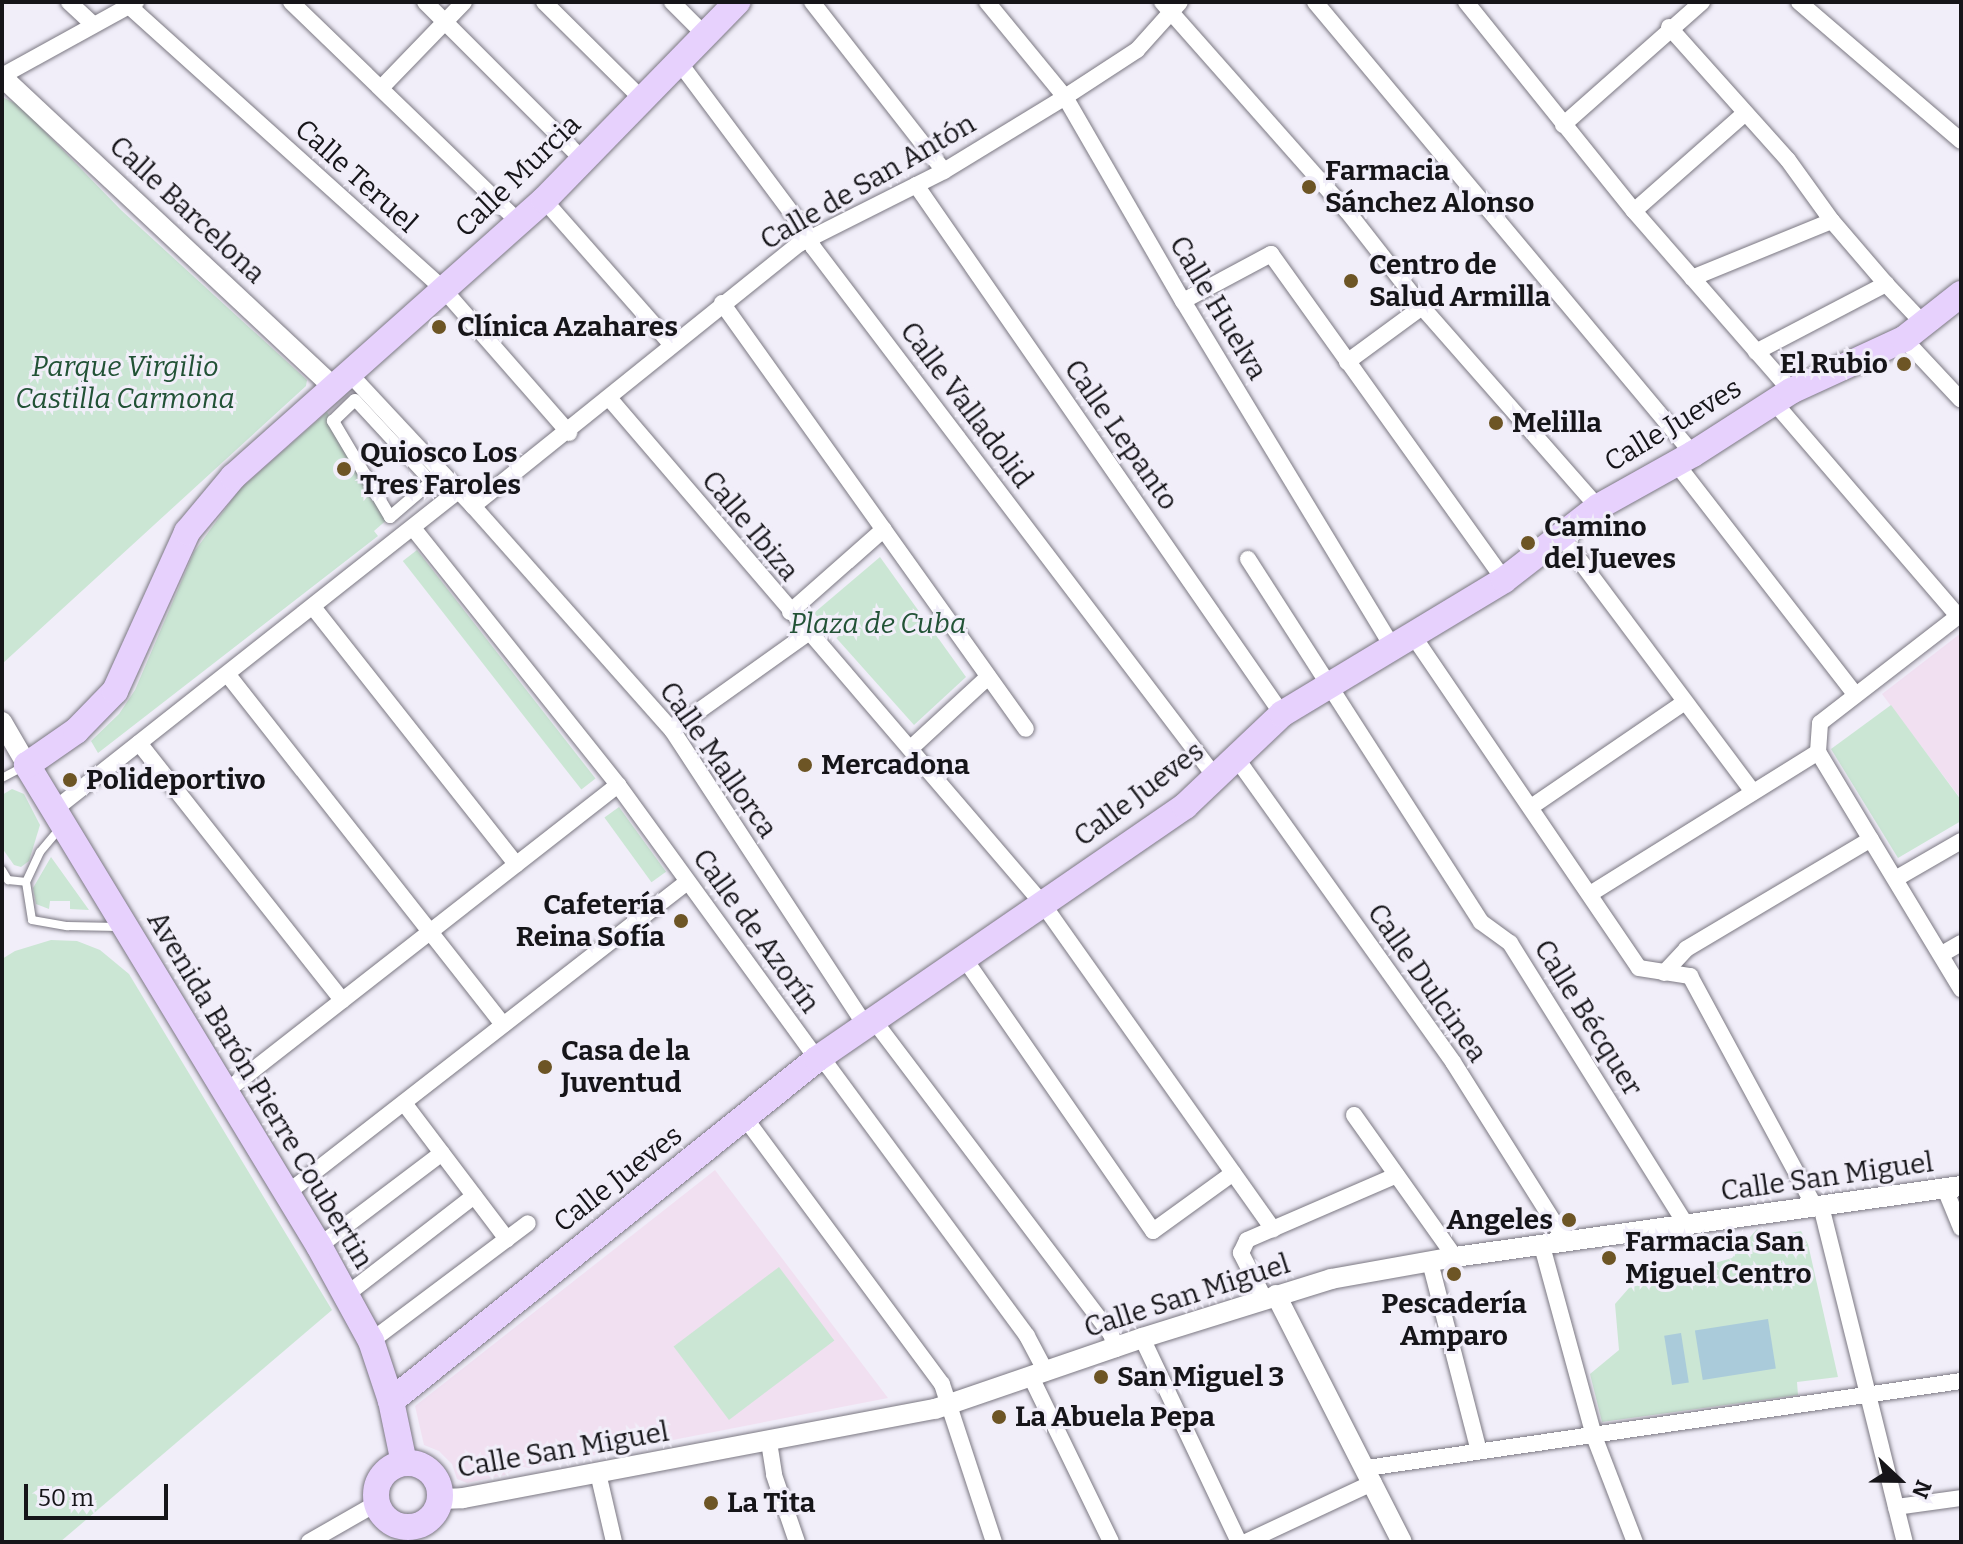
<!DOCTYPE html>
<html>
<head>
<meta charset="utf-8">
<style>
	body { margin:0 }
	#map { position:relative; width:1963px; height:1544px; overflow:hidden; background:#f1eef9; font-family:Bitter,serif }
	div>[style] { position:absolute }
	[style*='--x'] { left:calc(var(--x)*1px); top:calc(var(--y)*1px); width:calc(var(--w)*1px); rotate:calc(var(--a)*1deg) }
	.education>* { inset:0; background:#f1e0f1 }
	.green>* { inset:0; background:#cbe6d4; transform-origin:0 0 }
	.water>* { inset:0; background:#aacbda; transform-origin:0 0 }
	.roads { filter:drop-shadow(0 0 2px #7b7882) drop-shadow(0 0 2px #7b7882) }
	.service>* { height:8px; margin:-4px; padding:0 4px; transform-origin:4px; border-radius:4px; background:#fff }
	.pedestrian>* { height:12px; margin:-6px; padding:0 6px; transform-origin:6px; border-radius:6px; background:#fff }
	.minor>* { height:16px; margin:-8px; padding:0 8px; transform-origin:8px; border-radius:8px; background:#fff }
	.tertiary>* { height:20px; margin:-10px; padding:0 10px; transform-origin:10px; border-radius:10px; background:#fff }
	.primary>* { height:26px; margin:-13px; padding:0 13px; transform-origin:13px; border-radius:13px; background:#e7d1fd }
	.primary>.ring { margin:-13px; padding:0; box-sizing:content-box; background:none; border:26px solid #e7d1fd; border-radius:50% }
	.dots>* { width:22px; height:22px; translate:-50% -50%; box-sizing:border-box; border:4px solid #f1eef9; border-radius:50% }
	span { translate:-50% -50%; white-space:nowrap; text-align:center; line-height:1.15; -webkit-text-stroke:6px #f1eef9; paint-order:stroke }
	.poi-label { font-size:28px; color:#161519; font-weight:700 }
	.left { translate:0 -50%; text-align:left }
	.right { translate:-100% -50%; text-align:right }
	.street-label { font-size:28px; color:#161519 }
	.park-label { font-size:28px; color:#225236; font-style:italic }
	.frame { position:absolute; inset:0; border:4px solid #161519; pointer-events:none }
	.north { position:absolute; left:1859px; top:1440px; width:80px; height:80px; -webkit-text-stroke:6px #f1eef9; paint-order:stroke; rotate:112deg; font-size:22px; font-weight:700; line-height:32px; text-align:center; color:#161519 }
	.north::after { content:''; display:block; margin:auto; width:28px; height:36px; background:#161519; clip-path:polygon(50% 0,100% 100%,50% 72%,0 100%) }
	.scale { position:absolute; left:24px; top:1484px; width:144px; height:36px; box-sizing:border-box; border:4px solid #161519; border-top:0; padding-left:10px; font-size:24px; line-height:28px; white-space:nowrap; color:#161519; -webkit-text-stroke:6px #f1eef9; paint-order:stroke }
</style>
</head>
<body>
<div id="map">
	<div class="education">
		<i style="clip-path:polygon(1961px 633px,1961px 799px,1882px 694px)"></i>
		<i style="clip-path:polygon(715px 1170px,888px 1398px,529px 1468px,518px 1466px,505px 1475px,467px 1483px,457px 1479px,452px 1464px,439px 1451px,424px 1445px,415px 1406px)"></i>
	</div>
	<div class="green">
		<i style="clip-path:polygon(2px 97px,19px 105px,121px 210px,307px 380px,306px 386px,2px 664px)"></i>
		<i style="clip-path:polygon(327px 412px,390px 517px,374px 531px,378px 536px,98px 753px,91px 741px,119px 714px,135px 690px,194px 552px,239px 490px)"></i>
		<i style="left:417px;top:550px;width:290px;height:18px;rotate:52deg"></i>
		<i style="clip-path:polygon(880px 557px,966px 677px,914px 725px,814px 613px)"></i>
		<i style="clip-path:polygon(1891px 705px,1961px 800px,1961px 821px,1898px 858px,1831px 749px)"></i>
		<i style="clip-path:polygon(12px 789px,24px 794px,40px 825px,29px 861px,21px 867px,14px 865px,2px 848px,2px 795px)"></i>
		<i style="left:619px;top:807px;width:80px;height:18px;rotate:54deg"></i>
		<i style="clip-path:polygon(51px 857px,89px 910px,70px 909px,70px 901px,50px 901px,49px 909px,36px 904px,33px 888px)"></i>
		<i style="clip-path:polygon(51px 940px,77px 941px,100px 950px,129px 974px,332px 1310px,60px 1542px,2px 1542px,2px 959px,15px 951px)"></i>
		<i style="clip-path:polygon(1757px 1229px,1765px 1238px,1801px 1231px,1808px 1244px,1838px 1377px,1797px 1382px,1798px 1395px,1602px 1422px,1590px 1374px,1619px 1350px,1615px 1304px,1629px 1288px,1732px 1258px)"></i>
		<i style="left:779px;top:1267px;width:92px;height:132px;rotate:53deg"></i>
	</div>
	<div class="water">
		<i style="left:1768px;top:1319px;width:50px;height:74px;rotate:81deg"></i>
		<i style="left:1681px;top:1333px;width:50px;height:17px;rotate:81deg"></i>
	</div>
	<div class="roads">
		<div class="service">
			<i style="--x:2;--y:778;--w:24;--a:-28"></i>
			<i style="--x:61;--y:827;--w:33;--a:130"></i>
			<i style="--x:40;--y:852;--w:33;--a:115"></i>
			<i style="--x:26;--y:882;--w:38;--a:81"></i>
			<i style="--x:32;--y:920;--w:36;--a:10"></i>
			<i style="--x:67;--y:926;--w:51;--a:1.1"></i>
			<i style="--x:2;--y:870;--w:12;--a:59"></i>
			<i style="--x:8;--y:880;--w:18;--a:6"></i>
		</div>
		<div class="pedestrian">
			<i style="--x:355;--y:400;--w:112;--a:47.2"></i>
			<i style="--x:431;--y:482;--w:54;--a:139.5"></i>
			<i style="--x:390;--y:517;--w:112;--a:-120.7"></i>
			<i style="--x:333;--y:421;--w:30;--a:-44"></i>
		</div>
		<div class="minor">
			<i style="--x:69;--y:2;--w:33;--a:43"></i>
			<i style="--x:291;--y:2;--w:317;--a:44"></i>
			<i style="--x:425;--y:2;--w:223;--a:45"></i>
			<i style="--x:544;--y:2;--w:138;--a:44.7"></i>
			<i style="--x:672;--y:2;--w:47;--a:45"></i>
			<i style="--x:812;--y:2;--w:214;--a:52"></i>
			<i style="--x:987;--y:2;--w:123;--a:50.6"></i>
			<i style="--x:1065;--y:97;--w:236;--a:60"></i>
			<i style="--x:1183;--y:301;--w:406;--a:58.8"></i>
			<i style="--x:1162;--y:2;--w:279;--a:48.5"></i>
			<i style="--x:1347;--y:211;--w:122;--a:52"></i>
			<i style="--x:1422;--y:307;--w:266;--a:48.7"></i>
			<i style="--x:1315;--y:2;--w:589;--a:50.09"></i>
			<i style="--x:1466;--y:2;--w:268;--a:51.2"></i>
			<i style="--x:1634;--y:211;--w:239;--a:48.9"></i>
			<i style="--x:1799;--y:2;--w:213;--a:40.6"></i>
			<i style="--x:129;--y:6;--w:424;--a:42"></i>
			<i style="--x:444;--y:290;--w:190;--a:48.8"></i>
			<i style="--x:1669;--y:27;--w:178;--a:48.2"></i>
			<i style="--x:1788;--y:160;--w:75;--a:54.2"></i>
			<i style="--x:1832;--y:221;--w:83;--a:49.4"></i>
			<i style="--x:1886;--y:284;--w:55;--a:46.5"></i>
			<i style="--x:679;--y:62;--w:219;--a:53.3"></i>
			<i style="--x:810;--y:238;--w:9;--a:72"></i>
			<i style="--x:813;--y:247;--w:667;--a:52.8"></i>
			<i style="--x:2;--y:76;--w:153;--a:-28.9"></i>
			<i style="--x:382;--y:87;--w:118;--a:-46"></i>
			<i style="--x:1563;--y:125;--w:186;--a:-41.5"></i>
			<i style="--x:916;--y:185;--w:643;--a:55.32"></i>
			<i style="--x:544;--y:200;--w:192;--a:48.6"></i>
			<i style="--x:1634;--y:211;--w:148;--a:-41.4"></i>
			<i style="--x:1692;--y:278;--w:151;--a:-22.2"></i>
			<i style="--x:1183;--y:301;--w:100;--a:-28.1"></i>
			<i style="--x:1271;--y:254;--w:401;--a:54.4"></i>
			<i style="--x:722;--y:303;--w:523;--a:54.49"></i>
			<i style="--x:1904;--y:339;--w:83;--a:46.9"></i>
			<i style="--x:1756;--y:352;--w:147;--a:-27.6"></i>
			<i style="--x:1347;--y:362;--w:93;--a:-36.3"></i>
			<i style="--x:348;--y:372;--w:183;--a:47"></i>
			<i style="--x:473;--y:506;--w:300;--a:48.4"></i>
			<i style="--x:672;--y:730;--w:354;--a:56.8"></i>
			<i style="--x:609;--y:398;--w:665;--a:49.39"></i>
			<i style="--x:1042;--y:903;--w:400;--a:54.7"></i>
			<i style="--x:1773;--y:401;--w:284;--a:49.3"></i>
			<i style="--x:1675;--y:462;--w:294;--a:52.2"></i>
			<i style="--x:473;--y:506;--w:418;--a:-38.8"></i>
			<i style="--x:799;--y:244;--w:162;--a:-26.7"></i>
			<i style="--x:944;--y:171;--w:142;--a:-31.4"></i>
			<i style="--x:1065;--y:97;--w:86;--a:-33.1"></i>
			<i style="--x:1137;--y:50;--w:64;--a:-48.1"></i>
			<i style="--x:413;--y:528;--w:329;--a:51.4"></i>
			<i style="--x:618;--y:785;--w:339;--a:54"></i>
			<i style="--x:817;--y:1059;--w:13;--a:32"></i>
			<i style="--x:828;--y:1066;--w:335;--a:53.6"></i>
			<i style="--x:1027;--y:1336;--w:41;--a:62.2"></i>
			<i style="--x:1560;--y:534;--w:322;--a:53.2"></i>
			<i style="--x:1248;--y:559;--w:431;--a:57.3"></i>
			<i style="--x:1481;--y:922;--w:36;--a:36"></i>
			<i style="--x:1510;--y:943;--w:332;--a:58"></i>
			<i style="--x:313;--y:607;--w:328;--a:51.7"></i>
			<i style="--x:790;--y:612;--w:125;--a:-41.4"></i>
			<i style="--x:1414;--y:637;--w:400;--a:55.8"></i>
			<i style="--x:1639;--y:968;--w:52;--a:8.9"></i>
			<i style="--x:1690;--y:976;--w:263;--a:61.6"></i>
			<i style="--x:228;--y:675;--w:445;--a:51.8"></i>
			<i style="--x:672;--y:730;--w:167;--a:-35.5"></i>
			<i style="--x:139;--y:743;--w:328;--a:51.7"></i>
			<i style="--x:911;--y:748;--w:105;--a:-42.7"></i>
			<i style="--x:1818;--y:752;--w:277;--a:58.9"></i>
			<i style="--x:1818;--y:752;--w:29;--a:-86"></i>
			<i style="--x:1820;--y:723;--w:178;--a:-37.7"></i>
			<i style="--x:1237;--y:759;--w:372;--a:54.5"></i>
			<i style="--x:1453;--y:1062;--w:214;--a:57.8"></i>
			<i style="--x:1531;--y:807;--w:186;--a:-34.3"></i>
			<i style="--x:54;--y:810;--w:515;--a:-38.29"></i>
			<i style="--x:1897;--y:878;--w:74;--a:-30"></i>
			<i style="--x:1590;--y:894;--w:269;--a:-31.9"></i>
			<i style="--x:1942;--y:954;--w:22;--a:-30"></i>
			<i style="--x:964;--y:958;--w:332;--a:55.3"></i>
			<i style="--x:1153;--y:1231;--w:99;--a:-35.9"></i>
			<i style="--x:1664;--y:973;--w:33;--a:-47"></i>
			<i style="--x:1686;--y:949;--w:215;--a:-30.7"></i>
			<i style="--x:875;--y:1022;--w:391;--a:52.9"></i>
			<i style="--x:1111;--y:1334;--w:16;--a:72"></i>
			<i style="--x:225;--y:1092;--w:499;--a:-38"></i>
			<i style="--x:404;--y:1103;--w:171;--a:52.9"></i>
			<i style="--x:1354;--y:1115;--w:174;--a:54.6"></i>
			<i style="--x:745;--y:1118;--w:331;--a:53.5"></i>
			<i style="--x:942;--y:1384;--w:166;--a:71.8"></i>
			<i style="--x:1945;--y:1189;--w:42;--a:67.7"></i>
			<i style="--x:286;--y:1194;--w:508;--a:-37.88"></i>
			<i style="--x:1821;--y:1206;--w:346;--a:76"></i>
			<i style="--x:319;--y:1246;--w:154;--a:-37.1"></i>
			<i style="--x:1542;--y:1246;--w:197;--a:74.7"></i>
			<i style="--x:1594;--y:1436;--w:114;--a:68.9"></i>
			<i style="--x:1430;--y:1262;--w:195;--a:75.5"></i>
			<i style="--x:346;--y:1295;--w:162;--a:-37.7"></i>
			<i style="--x:1264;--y:1298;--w:51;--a:-117.1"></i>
			<i style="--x:1241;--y:1253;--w:14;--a:-65"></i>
			<i style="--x:1247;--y:1240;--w:163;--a:-23.4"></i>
			<i style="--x:1142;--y:1338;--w:226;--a:64.6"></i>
			<i style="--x:371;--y:1341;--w:196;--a:-36.9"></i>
			<i style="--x:1031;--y:1377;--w:183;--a:64.1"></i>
			<i style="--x:769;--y:1442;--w:33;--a:81"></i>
			<i style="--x:774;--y:1475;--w:71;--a:71.1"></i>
			<i style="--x:1367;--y:1468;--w:600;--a:-8.33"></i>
			<i style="--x:598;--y:1473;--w:71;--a:76.9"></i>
			<i style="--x:1896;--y:1507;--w:66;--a:-7.9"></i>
			<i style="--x:309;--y:1542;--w:78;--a:-29.8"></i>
			<i style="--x:1246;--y:1542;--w:141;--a:-25.1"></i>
		</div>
		<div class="tertiary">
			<i style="--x:2;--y:77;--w:452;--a:43.1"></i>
			<i style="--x:2;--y:722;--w:50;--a:59.8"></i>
			<i style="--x:1276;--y:1295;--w:277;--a:63"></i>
			<i style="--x:439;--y:1499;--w:24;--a:-2"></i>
			<i style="--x:463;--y:1498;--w:480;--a:-10.7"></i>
			<i style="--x:935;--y:1409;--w:219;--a:-18.9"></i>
			<i style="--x:1142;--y:1338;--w:198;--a:-17.3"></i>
			<i style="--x:1331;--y:1279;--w:126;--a:-10.1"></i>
			<i style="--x:1455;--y:1257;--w:511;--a:-7.99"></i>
		</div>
		<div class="primary">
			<i style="--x:391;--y:1401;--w:546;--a:-38.76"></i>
			<i style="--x:817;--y:1059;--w:447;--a:-34.5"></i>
			<i style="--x:1185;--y:806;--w:134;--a:-43.5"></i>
			<i style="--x:1282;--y:714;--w:259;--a:-31.1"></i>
			<i style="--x:1504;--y:580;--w:119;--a:-37.8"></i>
			<i style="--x:1598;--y:507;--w:109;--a:-29.2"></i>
			<i style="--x:1693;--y:454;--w:117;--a:-32.7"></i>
			<i style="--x:1791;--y:391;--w:124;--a:-24.7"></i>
			<i style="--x:1904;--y:339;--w:73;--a:-38.3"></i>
			<i style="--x:404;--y:1463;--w:63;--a:-101.8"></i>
			<i style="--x:391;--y:1401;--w:63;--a:-108.4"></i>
			<i style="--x:371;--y:1341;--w:108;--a:-118.7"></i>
			<i style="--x:319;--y:1246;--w:563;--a:-121.26"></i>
			<i style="--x:27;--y:765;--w:60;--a:-34.8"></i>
			<i style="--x:76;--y:731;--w:56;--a:-45.7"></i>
			<i style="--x:115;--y:691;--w:175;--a:-65.6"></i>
			<i style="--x:187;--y:532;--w:72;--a:-50.1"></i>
			<i style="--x:233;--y:477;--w:416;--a:-41.7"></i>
			<i style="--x:544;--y:200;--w:277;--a:-45.7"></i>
			<i class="ring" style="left:376px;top:1463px;width:38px;height:38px"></i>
		</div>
	</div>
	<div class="dots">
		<i style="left:1309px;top:187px;background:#6d5525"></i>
		<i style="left:1351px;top:281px;background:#6d5525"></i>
		<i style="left:439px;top:327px;background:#6d5525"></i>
		<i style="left:1904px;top:364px;background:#6d5525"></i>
		<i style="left:1496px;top:423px;background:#6d5525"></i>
		<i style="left:344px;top:469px;background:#6d5525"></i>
		<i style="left:1528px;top:543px;background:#6d5525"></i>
		<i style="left:805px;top:765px;background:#6d5525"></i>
		<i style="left:70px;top:780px;background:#6d5525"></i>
		<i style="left:681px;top:921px;background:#6d5525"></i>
		<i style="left:545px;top:1067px;background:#6d5525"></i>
		<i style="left:1569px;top:1220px;background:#6d5525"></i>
		<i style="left:1609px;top:1258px;background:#6d5525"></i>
		<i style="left:1454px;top:1274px;background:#6d5525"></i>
		<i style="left:1101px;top:1377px;background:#6d5525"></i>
		<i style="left:999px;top:1417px;background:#6d5525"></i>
		<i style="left:711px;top:1503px;background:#6d5525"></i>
	</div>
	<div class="poi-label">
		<span class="left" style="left:1325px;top:187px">Farmacia<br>Sánchez Alonso</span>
		<span class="left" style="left:1369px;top:281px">Centro de<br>Salud Armilla</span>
		<span class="left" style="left:457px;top:327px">Clínica Azahares</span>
		<span class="right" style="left:1888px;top:364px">El Rubio</span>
		<span class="left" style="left:1512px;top:423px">Melilla</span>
		<span class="left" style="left:360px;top:469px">Quiosco Los<br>Tres Faroles</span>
		<span class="left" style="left:1544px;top:543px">Camino<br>del Jueves</span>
		<span class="left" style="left:821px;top:765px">Mercadona</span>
		<span class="left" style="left:86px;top:780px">Polideportivo</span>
		<span class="right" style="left:665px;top:921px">Cafetería<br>Reina Sofía</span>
		<span class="left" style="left:561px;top:1067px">Casa de la<br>Juventud</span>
		<span class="right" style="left:1553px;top:1220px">Angeles</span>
		<span class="left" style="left:1625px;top:1258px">Farmacia San<br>Miguel Centro</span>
		<span style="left:1454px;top:1320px">Pescadería<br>Amparo</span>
		<span class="left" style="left:1117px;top:1377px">San Miguel 3</span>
		<span class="left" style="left:1015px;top:1417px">La Abuela Pepa</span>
		<span class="left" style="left:727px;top:1503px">La Tita</span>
	</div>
	<div class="street-label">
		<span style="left:356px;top:176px;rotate:42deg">Calle Teruel</span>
		<span style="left:518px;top:176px;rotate:-44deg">Calle Murcia</span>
		<span style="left:868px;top:182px;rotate:-30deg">Calle de San Antón</span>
		<span style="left:187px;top:210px;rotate:43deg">Calle Barcelona</span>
		<span style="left:1218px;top:308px;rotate:59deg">Calle Huelva</span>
		<span style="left:966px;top:405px;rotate:53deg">Calle Valladolid</span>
		<span style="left:1673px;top:425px;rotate:-31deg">Calle Jueves</span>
		<span style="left:1121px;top:435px;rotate:55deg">Calle Lepanto</span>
		<span style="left:750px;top:526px;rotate:50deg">Calle Ibiza</span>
		<span style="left:718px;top:760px;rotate:55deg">Calle Mallorca</span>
		<span style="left:1139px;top:794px;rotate:-37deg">Calle Jueves</span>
		<span style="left:756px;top:931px;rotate:54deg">Calle de Azorín</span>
		<span style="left:1427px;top:983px;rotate:55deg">Calle Dulcinea</span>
		<span style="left:1588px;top:1018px;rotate:58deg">Calle Bécquer</span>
		<span style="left:260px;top:1090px;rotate:59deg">Avenida Barón Pierre Coubertin</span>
		<span style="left:1827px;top:1177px;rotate:-8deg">Calle San Miguel</span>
		<span style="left:618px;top:1179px;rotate:-38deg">Calle Jueves</span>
		<span style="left:1187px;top:1296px;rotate:-18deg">Calle San Miguel</span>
		<span style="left:563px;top:1450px;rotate:-10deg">Calle San Miguel</span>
	</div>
	<div class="park-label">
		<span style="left:125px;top:383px">Parque Virgilio<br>Castilla Carmona</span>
		<span style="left:878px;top:624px">Plaza de Cuba</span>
	</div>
	<div class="frame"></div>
	<div class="north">N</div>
	<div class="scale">50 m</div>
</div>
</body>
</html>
